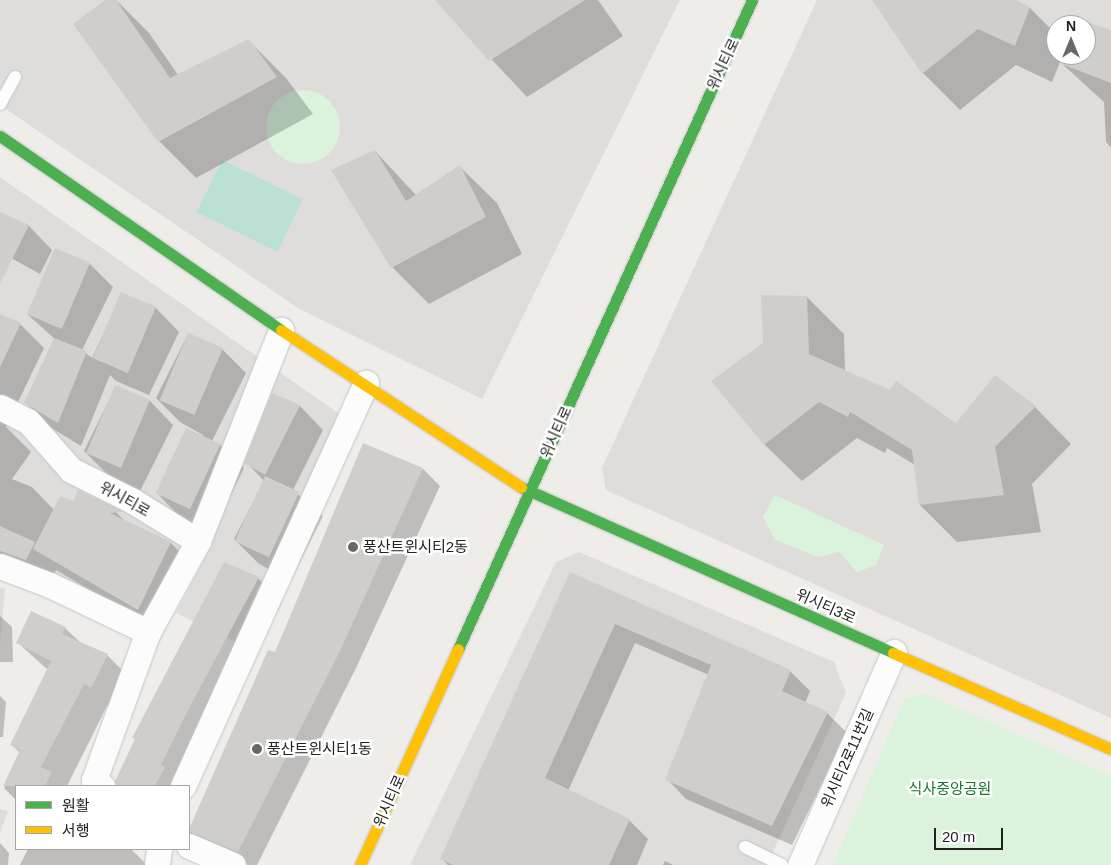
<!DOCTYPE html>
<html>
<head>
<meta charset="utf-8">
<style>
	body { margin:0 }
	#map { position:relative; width:1111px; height:865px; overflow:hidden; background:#efedea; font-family:Arial,"Noto Sans KR",sans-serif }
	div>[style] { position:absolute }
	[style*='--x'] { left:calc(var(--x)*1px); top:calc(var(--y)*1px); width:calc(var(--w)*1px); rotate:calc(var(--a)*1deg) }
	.residential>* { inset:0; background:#dedddb }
	.park>* { inset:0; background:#dbf2dc }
	.round { border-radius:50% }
	.pitch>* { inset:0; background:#bae1d3; transform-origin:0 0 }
	.shadow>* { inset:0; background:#0003 }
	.building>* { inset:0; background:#d0cecb; transform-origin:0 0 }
	.roads { filter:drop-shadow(0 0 1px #c6c5c4) drop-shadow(0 0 1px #c6c5c4) }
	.lane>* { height:12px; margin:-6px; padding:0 6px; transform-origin:6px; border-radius:6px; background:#fdfcfc }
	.street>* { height:25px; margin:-12.5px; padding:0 12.5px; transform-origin:12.5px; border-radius:12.5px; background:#fdfcfc }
	.fast>* { height:11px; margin:-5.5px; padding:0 5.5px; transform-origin:5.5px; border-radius:5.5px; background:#4caf50 }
	.slow>* { height:11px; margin:-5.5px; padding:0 5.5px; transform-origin:5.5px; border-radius:5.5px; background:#ffc107 }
	.dots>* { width:14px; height:14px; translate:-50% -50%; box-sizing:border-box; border:2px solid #fff; border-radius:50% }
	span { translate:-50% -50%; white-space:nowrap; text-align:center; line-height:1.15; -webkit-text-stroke:5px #fff; paint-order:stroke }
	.street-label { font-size:15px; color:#212121 }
	.poi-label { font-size:15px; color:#212121 }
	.left { translate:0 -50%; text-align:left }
	.park-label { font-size:15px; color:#167825 }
	.legend { position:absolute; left:15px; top:785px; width:175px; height:65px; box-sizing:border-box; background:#fff; border:1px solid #a6a6a6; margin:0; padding:6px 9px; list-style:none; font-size:15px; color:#212121 }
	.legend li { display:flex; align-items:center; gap:10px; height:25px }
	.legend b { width:25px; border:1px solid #a6a6a6 }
	.north { position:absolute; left:1046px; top:15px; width:50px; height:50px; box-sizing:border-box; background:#fff; border:1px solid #a6a6a6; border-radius:50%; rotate:0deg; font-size:14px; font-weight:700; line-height:20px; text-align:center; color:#212121 }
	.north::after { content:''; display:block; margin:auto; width:18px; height:22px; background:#696867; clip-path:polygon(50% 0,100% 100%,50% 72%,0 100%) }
	.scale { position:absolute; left:934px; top:828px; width:69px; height:22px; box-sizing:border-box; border:2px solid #212121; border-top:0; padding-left:6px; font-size:15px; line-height:18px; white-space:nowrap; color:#212121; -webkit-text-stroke:4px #fff; paint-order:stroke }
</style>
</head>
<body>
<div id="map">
	<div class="residential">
		<i style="clip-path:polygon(0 0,680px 0,482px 399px,298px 308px,0 105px)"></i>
		<i style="clip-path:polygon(evenodd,817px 0,1111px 0,1111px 718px,606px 490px,602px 468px,817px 0,1056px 25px,1086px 25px,1086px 55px,1056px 55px,1056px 25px)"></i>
		<i style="clip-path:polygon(0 177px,341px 415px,236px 642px,176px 613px,207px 554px,185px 543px,140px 618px,0 558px)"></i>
		<i style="clip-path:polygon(579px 552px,834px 662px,846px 693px,767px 865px,410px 865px,556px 562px)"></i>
		<i style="clip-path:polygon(0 588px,5px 588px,0 644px)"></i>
		<i style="clip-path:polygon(0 809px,8px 811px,0 833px)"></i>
	</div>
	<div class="park">
		<i class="round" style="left:266px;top:90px;width:74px;height:74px"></i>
		<i style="clip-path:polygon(775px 495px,884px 545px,876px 565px,857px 572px,839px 552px,818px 557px,775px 540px,763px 517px)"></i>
		<i style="clip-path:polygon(926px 694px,1111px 776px,1111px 865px,833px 865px,905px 698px)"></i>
	</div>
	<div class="pitch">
		<i style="left:222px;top:160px;width:90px;height:58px;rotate:26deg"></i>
	</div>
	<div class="shadow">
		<i style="clip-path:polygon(107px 0,116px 0,149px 33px,178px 75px,249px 41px,286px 78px,313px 114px,196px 178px,159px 141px,75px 24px)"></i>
		<i style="clip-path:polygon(436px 0,598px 0,623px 36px,527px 97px)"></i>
		<i style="clip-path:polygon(873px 0,1013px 0,1030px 8px,1056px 34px,1056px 55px,1086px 55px,1086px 25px,1077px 25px,1079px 21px,1111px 32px,1111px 148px,1106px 142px,1104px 102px,1060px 62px,1052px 82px,1016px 65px,960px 110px,923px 73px)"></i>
		<i style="clip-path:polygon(375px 151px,416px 195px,460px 167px,497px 203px,522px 254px,429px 304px,392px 267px)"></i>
		<i style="clip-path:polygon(0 214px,29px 226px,52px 250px,40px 274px,0 252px)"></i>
		<i style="clip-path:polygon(90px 264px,113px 287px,82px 350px,92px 358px,122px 294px,156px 308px,179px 332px,149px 395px,116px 381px,110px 375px,81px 446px,50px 427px,26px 403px,55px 339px,27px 314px)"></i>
		<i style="clip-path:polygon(807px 297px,844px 334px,845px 371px,956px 424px,1035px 407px,1071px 444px,1032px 484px,1041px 532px,957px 542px,920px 505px,915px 465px,887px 448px,885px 453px,857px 438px,802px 481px,765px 445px,713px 381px,764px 344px)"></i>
		<i style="clip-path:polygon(0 315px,20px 324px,44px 348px,6px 427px,31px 452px,12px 479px,32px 487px,54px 510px,73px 503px,112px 508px,125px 521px,171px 543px,194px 566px,161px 632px,56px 570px,50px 583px,0 560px)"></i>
		<i style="clip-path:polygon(188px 334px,222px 349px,246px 373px,212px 441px,220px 445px,244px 468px,212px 534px,179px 516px,156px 492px,203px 435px,180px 422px,156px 398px)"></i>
		<i style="clip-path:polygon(116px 386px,150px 401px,173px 425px,139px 493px,107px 474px,84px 451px)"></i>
		<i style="clip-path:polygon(272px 394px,300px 406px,323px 430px,293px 490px,323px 516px,290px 582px,258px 563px,234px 539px,264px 481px,246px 462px)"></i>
		<i style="clip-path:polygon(363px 445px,423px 469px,440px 486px,356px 668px,257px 865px,248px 865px,206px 849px,189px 832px,269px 652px,276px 654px)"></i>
		<i style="clip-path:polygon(224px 564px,258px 578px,282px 602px,186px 786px,120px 786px,117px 783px)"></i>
		<i style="clip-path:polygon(571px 573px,790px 671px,810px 691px,805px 703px,827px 713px,847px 733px,792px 845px,686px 799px,667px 779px,709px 675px,635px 643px,568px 791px,629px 820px,648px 839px,637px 865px,448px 865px,442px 859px)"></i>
		<i style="clip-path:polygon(0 616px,12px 627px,13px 662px,0 662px)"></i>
		<i style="clip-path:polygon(65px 628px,82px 644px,107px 655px,131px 679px,115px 710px,107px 706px,67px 786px,16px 786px,16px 800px,4px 788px,20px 753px,11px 744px,48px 670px,17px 642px)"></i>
		<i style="clip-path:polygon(0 696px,6px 702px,3px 737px,0 737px)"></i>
		<i style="clip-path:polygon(0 843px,9px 853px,8px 865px,0 865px)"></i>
		<i style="clip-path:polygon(28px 849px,131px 849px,147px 865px,20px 865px)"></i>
		<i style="clip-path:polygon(665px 861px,673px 865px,663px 865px)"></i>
	</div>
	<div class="building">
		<i style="clip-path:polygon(105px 0,116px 0,170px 78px,249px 39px,277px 77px,158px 142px,73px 24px)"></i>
		<i style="clip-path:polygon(435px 0,585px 0,489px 61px)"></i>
		<i style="clip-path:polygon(872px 0,1016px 0,1030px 7px,1015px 46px,978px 29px,922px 74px)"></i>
		<i style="clip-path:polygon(1078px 19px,1111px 30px,1111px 83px,1059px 63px,1063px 55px,1086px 55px,1086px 25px,1076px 25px)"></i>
		<i style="clip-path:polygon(375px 150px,406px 201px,460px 165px,486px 217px,391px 268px,331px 170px)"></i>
		<i style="clip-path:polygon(0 212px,29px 225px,0 284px)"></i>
		<i style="left:55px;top:248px;width:38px;height:72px;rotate:23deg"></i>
		<i style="left:121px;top:292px;width:38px;height:72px;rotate:23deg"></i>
		<i style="clip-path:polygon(761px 295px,807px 296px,809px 354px,890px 390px,896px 381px,956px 423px,995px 375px,1036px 406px,995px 447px,1004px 495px,919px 505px,912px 450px,850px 412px,848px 417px,819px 402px,764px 445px,711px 381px,763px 343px)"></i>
		<i style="clip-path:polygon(0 314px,21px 323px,0 367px)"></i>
		<i style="left:188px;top:333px;width:38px;height:73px;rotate:23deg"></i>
		<i style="clip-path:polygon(54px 338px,87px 351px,58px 423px,24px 403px)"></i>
		<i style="left:115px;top:385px;width:38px;height:74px;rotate:23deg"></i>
		<i style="clip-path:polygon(272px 393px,300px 405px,265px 475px,244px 463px)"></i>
		<i style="left:186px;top:428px;width:38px;height:72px;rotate:25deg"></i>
		<i style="clip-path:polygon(363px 443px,423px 468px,340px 651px,238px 852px,189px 832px,189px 829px,268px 650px,275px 652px)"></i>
		<i style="left:265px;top:476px;width:38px;height:72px;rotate:25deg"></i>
		<i style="clip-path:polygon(78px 490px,124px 512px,110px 513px,171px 542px,138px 610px,33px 549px,60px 496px,73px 501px)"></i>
		<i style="clip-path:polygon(0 526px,35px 542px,26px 560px,0 551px)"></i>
		<i style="clip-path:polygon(224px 562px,259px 577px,186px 714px,161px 765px,165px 767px,155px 786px,116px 786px,115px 781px,135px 739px,132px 738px)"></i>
		<i style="clip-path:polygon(570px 572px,791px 670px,782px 691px,828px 712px,772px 826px,665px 780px,711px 665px,615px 624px,545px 778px,630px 819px,609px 865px,453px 865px,440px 859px)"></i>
		<i style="clip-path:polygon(31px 611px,66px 627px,62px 634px,108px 654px,91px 688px,84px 684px,41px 767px,52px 772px,45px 786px,3px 786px,20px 750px,10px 745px,51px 661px,16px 643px)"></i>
	</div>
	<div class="roads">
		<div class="lane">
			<i style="--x:0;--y:104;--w:31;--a:-61"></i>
			<i style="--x:745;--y:847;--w:41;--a:25.9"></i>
		</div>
		<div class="street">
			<i style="--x:0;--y:407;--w:31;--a:27"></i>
			<i style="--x:28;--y:421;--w:65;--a:48.7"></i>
			<i style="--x:71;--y:470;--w:67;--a:26.6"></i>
			<i style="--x:131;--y:500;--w:79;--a:31.5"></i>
			<i style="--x:0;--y:566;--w:53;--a:20.8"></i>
			<i style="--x:50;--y:585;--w:109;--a:25.6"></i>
			<i style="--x:102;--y:786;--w:10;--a:-143"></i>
			<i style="--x:94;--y:780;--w:158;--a:-70"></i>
			<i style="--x:148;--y:632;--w:104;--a:-61.2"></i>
			<i style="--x:198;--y:541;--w:227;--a:-68.5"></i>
			<i style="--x:183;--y:786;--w:443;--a:-65.6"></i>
			<i style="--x:189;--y:846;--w:48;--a:23.4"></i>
			<i style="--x:157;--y:865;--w:16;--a:-83"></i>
			<i style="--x:800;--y:865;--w:233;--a:-66.2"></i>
		</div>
		<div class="fast">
			<i style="--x:0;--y:136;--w:341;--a:34.6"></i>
			<i style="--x:521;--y:487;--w:407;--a:24"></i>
			<i style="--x:458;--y:649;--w:712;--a:-65.63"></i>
		</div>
		<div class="slow">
			<i style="--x:281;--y:330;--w:287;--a:33.2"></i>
			<i style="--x:893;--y:653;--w:238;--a:23.8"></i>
			<i style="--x:360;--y:865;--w:237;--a:-65.6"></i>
		</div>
	</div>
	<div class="dots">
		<i style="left:353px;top:547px;background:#696867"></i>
		<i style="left:257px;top:749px;background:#696867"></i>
	</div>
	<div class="street-label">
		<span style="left:723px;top:64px;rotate:-65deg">위시티로</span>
		<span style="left:556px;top:432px;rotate:-66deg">위시티로</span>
		<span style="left:125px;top:499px;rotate:29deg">위시티로</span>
		<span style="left:826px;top:606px;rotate:24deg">위시티3로</span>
		<span style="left:847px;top:758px;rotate:-66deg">위시티2로11번길</span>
		<span style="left:389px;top:801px;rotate:-66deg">위시티로</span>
	</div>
	<div class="poi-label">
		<span class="left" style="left:363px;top:547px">풍산트윈시티2동</span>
		<span class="left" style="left:267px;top:749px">풍산트윈시티1동</span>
	</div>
	<div class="park-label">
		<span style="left:950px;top:789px">식사중앙공원</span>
	</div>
	<ul class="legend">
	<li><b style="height:6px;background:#4caf50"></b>원활</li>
	<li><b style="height:6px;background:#ffc107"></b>서행</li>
	</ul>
	<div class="north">N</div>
	<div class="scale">20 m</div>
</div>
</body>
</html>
